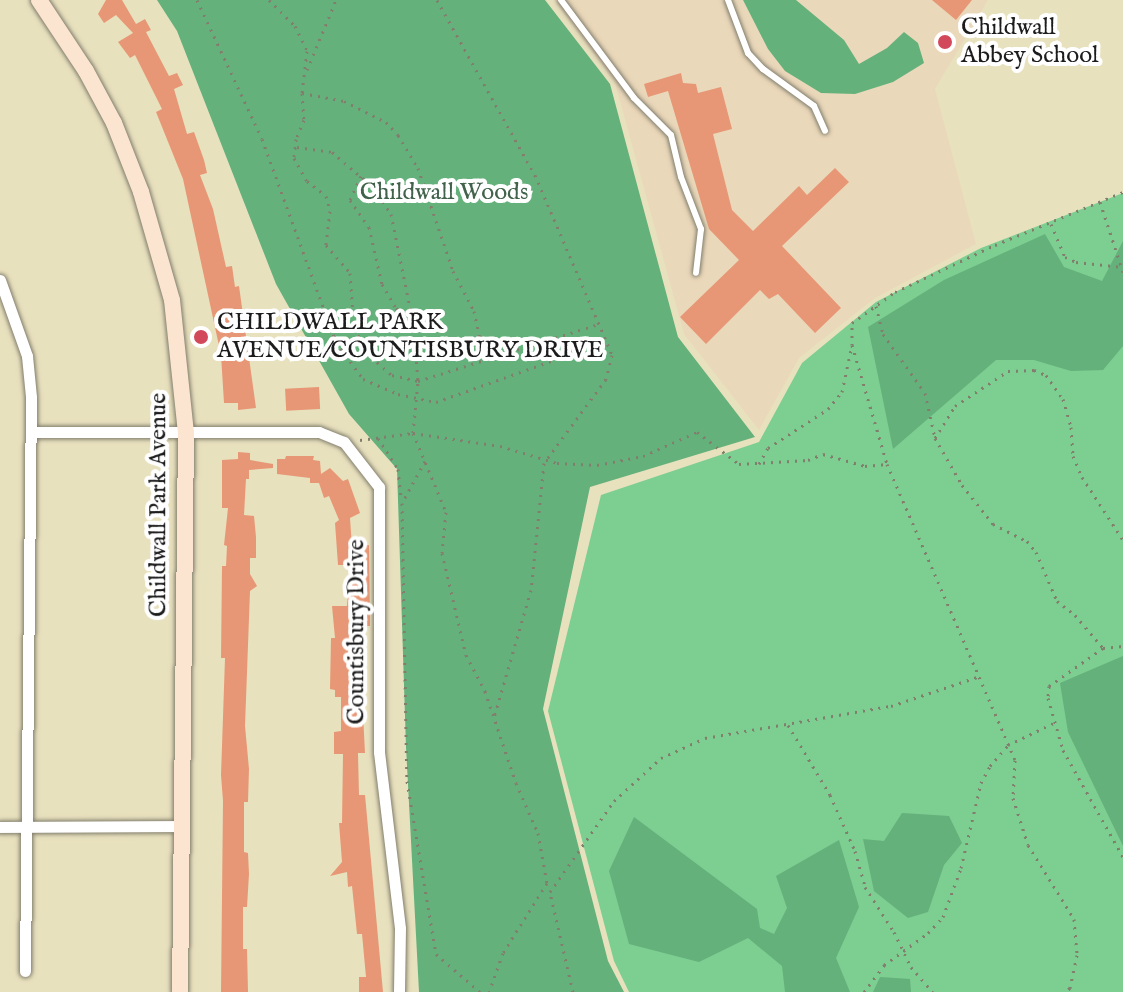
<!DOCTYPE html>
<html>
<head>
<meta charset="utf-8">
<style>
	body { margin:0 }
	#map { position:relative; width:1123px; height:992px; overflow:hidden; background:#e8e1be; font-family:"IM FELL English",serif }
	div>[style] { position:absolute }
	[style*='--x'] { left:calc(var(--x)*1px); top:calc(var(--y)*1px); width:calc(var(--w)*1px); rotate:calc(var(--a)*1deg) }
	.built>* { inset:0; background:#ead8ba }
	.green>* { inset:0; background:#7cce91 }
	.forest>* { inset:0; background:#65b17b }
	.building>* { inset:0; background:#e79775; transform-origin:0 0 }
	.path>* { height:3px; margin-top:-1.5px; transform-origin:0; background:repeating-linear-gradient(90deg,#827e6d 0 2px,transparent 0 8px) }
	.roads { filter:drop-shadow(0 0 2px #827e6d) drop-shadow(0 0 2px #827e6d) }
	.lane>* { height:6px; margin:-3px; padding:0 3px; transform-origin:3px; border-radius:3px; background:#fff }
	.street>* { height:11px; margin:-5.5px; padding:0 5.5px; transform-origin:5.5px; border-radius:5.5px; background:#fff }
	.secondary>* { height:16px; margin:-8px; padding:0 8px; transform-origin:8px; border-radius:8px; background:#fce5d0 }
	.path-bridge>* { height:3px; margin-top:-1.5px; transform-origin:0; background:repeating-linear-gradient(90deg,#827e6d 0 2px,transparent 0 8px) }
	.dots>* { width:22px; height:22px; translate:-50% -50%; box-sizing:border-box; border:4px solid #fff; border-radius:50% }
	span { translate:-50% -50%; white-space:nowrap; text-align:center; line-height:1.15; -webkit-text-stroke:8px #fff; paint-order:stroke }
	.poi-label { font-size:24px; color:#1c1c1c }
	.left { translate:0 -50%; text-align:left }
	.park-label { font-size:24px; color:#42634b }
	.street-label { font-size:24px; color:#1c1c1c }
</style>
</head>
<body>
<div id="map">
	<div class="built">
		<i style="clip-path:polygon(554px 0,988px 0,935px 89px,976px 244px,875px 298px,799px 358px,759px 430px,684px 334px,615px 83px)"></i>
	</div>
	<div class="green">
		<i style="clip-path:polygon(1123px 193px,1123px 992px,629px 992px,614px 961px,548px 711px,601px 495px,759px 442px,802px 363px,876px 302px,981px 248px)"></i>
	</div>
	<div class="forest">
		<i style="clip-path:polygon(157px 0,545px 0,610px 84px,678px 337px,755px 437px,590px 487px,543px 709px,608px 961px,624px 992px,419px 992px,406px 747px,397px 469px,349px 414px,276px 284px,177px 31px)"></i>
		<i style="clip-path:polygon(743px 0,796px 0,844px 40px,859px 64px,887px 48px,904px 32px,918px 43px,924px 63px,893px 82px,855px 94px,821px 93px,785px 71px,768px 49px)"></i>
		<i style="clip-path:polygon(1045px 234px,1064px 267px,1102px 281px,1123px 241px,1123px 346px,1103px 370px,1071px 371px,1034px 360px,996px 360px,893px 449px,868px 327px,944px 280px)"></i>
		<i style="clip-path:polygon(1123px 656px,1123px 846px,1068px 732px,1060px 683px)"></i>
		<i style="clip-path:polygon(902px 813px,949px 816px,962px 843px,944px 865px,928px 912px,908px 918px,874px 891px,863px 839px,884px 841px)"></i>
		<i style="clip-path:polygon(634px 817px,757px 909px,760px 928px,774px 934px,787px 908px,776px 876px,839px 840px,859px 907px,836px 958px,850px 992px,785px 992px,782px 966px,748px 938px,699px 962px,629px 944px,609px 871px)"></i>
		<i style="clip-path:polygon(880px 977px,910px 979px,911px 992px,873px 992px)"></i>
	</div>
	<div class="building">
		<i style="clip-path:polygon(106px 0,122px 0,136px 24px,145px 19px,151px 30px,146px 32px,169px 76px,177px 73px,183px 85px,174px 89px,187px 134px,194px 132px,204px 160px,207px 173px,200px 175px,213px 209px,226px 267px,232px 266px,235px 287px,239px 286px,256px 408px,238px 410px,238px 403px,224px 403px,221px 355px,183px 179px,156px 112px,162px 109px,135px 55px,130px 58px,118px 42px,133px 33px,116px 15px,104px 23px,98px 14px)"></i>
		<i style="clip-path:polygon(932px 0,972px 0,956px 20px)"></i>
		<i style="clip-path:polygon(681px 73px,683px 83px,696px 84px,698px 93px,721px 87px,732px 129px,713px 134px,732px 210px,753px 231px,799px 186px,807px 195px,835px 168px,849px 182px,782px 246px,841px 308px,815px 333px,778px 294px,769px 299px,760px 290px,706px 344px,680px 317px,739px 260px,709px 229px,668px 91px,648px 97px,644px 84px)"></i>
		<i style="left:319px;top:387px;width:22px;height:34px;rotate:87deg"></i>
		<i style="clip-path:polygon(238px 452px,250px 453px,250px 460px,273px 464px,273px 468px,249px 470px,249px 479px,246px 479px,244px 515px,254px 516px,256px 537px,256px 558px,250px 558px,250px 574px,257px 586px,250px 591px,245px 726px,249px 769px,248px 802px,244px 802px,244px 852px,248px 853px,249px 874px,247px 907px,243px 907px,243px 949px,247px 949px,248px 992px,221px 992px,223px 801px,221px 775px,225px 658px,221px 658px,222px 566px,226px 566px,227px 546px,224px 545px,228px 508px,222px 508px,222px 460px,238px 459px)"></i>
		<i style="clip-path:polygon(286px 456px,314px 456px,313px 460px,320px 461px,321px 474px,330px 468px,343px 481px,348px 479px,360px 513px,350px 518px,352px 547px,369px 545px,370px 626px,364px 626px,361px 674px,365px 753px,358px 753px,359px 795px,365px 795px,383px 992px,359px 992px,359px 977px,366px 977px,362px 934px,357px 934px,352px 886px,348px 887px,347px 872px,330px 876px,342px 862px,339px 823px,342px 823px,343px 754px,334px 754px,334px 732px,341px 731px,341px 697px,335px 697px,335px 690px,330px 689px,331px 638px,335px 638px,332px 606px,347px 606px,350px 565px,338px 565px,335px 523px,339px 520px,329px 496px,324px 498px,319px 483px,310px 483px,310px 478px,277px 474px,277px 459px,285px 459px)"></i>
	</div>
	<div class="path">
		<i style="--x:197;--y:0;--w:153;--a:64.9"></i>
		<i style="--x:262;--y:139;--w:216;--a:70"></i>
		<i style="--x:336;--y:342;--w:46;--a:53.9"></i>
		<i style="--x:363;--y:379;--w:38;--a:23"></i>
		<i style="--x:398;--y:394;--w:39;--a:12"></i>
		<i style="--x:436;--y:402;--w:182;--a:-19.6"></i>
		<i style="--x:269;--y:0;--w:37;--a:45"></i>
		<i style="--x:295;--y:26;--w:28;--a:64"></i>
		<i style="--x:307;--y:51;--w:42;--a:96.8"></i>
		<i style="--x:302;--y:93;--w:27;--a:86"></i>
		<i style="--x:304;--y:120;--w:21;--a:113"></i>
		<i style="--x:296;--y:139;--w:19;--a:96"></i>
		<i style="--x:294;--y:158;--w:26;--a:61"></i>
		<i style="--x:307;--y:181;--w:24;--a:38"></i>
		<i style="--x:326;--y:196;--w:16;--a:75"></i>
		<i style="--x:330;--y:211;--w:34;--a:97"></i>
		<i style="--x:326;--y:245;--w:37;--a:49"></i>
		<i style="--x:350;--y:273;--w:55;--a:85.8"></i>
		<i style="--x:354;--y:328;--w:34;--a:60"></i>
		<i style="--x:371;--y:357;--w:28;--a:41"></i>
		<i style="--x:392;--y:375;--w:27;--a:13"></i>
		<i style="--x:418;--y:381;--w:190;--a:-17.5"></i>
		<i style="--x:437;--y:0;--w:201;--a:60.8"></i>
		<i style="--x:535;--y:175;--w:196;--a:66.8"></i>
		<i style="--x:612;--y:355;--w:25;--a:104"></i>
		<i style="--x:606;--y:379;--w:104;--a:126.4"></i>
		<i style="--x:544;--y:463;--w:128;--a:95.8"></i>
		<i style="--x:531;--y:590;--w:132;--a:106.2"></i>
		<i style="--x:307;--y:70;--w:76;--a:-67.5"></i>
		<i style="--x:302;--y:93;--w:43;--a:10.8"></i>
		<i style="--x:344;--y:101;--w:47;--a:26.6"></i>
		<i style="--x:386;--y:122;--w:18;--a:47"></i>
		<i style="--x:398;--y:135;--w:39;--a:59"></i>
		<i style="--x:418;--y:168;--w:109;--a:71.2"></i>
		<i style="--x:453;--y:271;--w:45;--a:62.3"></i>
		<i style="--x:474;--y:311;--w:52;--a:77.8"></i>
		<i style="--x:297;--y:147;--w:35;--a:8"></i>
		<i style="--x:332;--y:152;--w:55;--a:40.6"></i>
		<i style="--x:374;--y:188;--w:31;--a:57"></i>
		<i style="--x:391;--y:214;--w:110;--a:78.5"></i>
		<i style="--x:413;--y:322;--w:59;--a:85.2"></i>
		<i style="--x:361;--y:176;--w:26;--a:115"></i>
		<i style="--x:350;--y:200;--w:33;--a:55"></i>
		<i style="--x:369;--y:227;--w:58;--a:77.2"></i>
		<i style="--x:382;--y:284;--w:28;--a:60"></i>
		<i style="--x:396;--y:308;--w:22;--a:39"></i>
		<i style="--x:1100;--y:202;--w:74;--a:71.8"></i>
		<i style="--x:1051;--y:224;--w:36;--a:67"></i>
		<i style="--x:1065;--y:257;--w:12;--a:24"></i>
		<i style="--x:1076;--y:262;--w:47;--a:6.1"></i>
		<i style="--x:876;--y:306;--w:29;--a:76"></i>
		<i style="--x:883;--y:334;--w:72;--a:54.6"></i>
		<i style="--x:925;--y:393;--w:46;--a:77.5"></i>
		<i style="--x:935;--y:438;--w:54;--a:60.1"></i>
		<i style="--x:962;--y:485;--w:50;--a:51.5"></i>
		<i style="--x:993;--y:524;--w:38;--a:27"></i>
		<i style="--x:1027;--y:541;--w:14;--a:51"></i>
		<i style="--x:1036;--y:552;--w:53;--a:66.8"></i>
		<i style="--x:1057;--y:601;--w:23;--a:38"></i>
		<i style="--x:1075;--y:615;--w:43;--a:49.7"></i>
		<i style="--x:1103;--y:648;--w:20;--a:-6"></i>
		<i style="--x:852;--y:345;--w:124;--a:73.6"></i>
		<i style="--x:887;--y:464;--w:322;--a:66.6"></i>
		<i style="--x:1015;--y:760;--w:38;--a:93"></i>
		<i style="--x:1013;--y:798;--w:49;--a:72.3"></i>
		<i style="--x:1028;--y:845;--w:87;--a:58.1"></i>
		<i style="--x:1074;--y:919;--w:36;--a:85"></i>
		<i style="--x:1077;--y:955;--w:34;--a:102"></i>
		<i style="--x:1070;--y:988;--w:6;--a:141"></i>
		<i style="--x:158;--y:406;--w:13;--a:0"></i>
		<i style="--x:413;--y:433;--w:86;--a:67.3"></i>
		<i style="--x:446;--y:512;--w:41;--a:95.6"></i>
		<i style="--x:442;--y:553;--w:105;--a:76.8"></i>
		<i style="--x:466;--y:655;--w:41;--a:62.2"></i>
		<i style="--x:485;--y:691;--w:97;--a:71.4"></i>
		<i style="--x:516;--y:783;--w:55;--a:66.3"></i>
		<i style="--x:538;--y:833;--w:51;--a:79.8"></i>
		<i style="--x:547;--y:883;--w:83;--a:122.2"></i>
		<i style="--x:503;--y:953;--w:41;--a:109.7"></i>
		<i style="--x:378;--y:438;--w:37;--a:57"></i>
		<i style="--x:398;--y:469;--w:31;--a:84"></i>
		<i style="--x:935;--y:438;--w:38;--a:-58"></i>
		<i style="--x:955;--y:406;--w:64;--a:-33.4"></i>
		<i style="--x:1008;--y:371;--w:26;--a:-2"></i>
		<i style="--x:1034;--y:370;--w:13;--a:23"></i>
		<i style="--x:1046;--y:375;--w:29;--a:55"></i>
		<i style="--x:1063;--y:399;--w:29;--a:74"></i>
		<i style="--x:1071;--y:427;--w:29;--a:86"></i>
		<i style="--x:1073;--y:456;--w:23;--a:67"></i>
		<i style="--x:1082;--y:477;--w:75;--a:56.9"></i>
		<i style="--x:360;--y:440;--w:53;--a:-7.5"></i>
		<i style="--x:413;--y:433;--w:88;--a:8.5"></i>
		<i style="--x:500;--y:446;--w:59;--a:16.6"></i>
		<i style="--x:557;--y:463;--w:40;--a:2.9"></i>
		<i style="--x:597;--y:465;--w:47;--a:-11.1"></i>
		<i style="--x:643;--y:456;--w:59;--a:-24"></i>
		<i style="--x:697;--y:432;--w:53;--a:37.3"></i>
		<i style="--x:739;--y:464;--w:69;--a:-3.3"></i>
		<i style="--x:808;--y:460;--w:16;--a:-22"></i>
		<i style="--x:823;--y:454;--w:44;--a:15.9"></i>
		<i style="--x:865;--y:466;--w:22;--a:-5"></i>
		<i style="--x:425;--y:461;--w:48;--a:118.7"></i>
		<i style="--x:402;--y:503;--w:278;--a:89"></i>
		<i style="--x:407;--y:781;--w:175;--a:80.5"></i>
		<i style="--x:436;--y:954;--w:58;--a:40.8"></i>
		<i style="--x:759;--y:464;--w:18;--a:-61"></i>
		<i style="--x:768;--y:448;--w:72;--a:-33"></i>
		<i style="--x:828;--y:409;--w:22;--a:-51"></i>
		<i style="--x:842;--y:392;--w:48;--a:-78"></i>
		<i style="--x:852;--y:345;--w:22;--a:-90"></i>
		<i style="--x:852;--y:323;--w:53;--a:-35.8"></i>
		<i style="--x:895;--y:292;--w:110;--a:-25.2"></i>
		<i style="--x:995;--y:245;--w:139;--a:-22.5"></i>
		<i style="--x:1103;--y:648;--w:66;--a:144.9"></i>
		<i style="--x:1049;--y:686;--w:12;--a:95"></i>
		<i style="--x:1048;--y:698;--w:54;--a:73.9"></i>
		<i style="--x:1063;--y:750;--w:123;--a:60.7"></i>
		<i style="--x:788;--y:725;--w:82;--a:59"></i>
		<i style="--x:830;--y:795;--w:61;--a:65.9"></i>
		<i style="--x:855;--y:851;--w:37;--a:74"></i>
		<i style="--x:865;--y:887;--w:54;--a:57.2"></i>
		<i style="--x:894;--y:932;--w:39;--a:64"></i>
		<i style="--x:911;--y:967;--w:33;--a:49"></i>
		<i style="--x:573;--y:992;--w:103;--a:-103"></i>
		<i style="--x:550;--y:892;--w:111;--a:-54.9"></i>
		<i style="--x:614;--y:801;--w:64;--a:-42.5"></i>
		<i style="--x:661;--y:758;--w:48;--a:-24.4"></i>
		<i style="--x:705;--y:738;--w:189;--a:-9.8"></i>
		<i style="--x:891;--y:706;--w:91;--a:-18.6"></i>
		<i style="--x:864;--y:992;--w:34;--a:-53"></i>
		<i style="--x:884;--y:965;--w:54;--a:-36"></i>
		<i style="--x:928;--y:933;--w:22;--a:-47"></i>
		<i style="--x:943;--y:917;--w:52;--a:-69.8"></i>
		<i style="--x:961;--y:868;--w:87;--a:-76.8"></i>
		<i style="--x:981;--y:783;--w:19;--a:-62"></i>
		<i style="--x:990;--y:766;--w:28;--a:-49"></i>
		<i style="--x:1008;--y:745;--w:51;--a:-25.6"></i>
	</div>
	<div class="roads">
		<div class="lane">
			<i style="--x:561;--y:0;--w:122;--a:53.3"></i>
			<i style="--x:634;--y:98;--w:52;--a:45"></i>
			<i style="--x:671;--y:135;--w:43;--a:76.6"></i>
			<i style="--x:681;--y:177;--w:56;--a:69"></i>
			<i style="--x:701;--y:229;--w:44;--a:96.5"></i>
			<i style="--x:728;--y:0;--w:57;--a:69.3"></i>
			<i style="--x:748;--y:53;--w:22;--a:47"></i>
			<i style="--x:763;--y:69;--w:63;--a:36"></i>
			<i style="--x:814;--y:106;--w:27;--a:66"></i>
		</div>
		<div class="street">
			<i style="--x:0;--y:280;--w:81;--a:70.4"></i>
			<i style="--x:27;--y:356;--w:41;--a:84.4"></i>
			<i style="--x:31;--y:397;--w:574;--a:90.6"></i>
			<i style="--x:32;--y:432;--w:287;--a:0"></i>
			<i style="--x:319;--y:432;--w:27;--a:22"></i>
			<i style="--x:344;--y:442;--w:57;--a:52.1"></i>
			<i style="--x:379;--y:487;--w:265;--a:90"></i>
			<i style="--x:379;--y:752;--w:177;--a:83.2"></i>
			<i style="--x:400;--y:928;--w:64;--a:90.9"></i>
			<i style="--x:0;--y:827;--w:181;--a:-0.3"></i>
		</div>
		<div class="secondary">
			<i style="--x:39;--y:0;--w:85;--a:56.5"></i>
			<i style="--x:86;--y:71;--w:59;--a:61.7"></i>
			<i style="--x:114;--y:123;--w:74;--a:68.6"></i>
			<i style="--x:141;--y:192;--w:112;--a:74"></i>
			<i style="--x:172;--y:300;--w:134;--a:84"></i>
			<i style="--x:186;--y:433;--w:559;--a:90.61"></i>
		</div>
	</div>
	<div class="path-bridge">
		<i style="--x:413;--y:433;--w:52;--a:-84.5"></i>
	</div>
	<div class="dots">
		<i style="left:945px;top:42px;background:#d1495b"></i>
		<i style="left:201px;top:337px;background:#d1495b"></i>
	</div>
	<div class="poi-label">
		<span class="left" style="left:961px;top:42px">Childwall<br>Abbey School</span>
		<span class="left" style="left:217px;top:337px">CHILDWALL PARK<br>AVENUE/COUNTISBURY DRIVE</span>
	</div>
	<div class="park-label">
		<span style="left:444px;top:193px">Childwall Woods</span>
	</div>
	<div class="street-label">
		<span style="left:159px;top:505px;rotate:-90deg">Childwall Park Avenue</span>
		<span style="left:357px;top:632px;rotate:-90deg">Countisbury Drive</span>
	</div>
</div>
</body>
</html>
